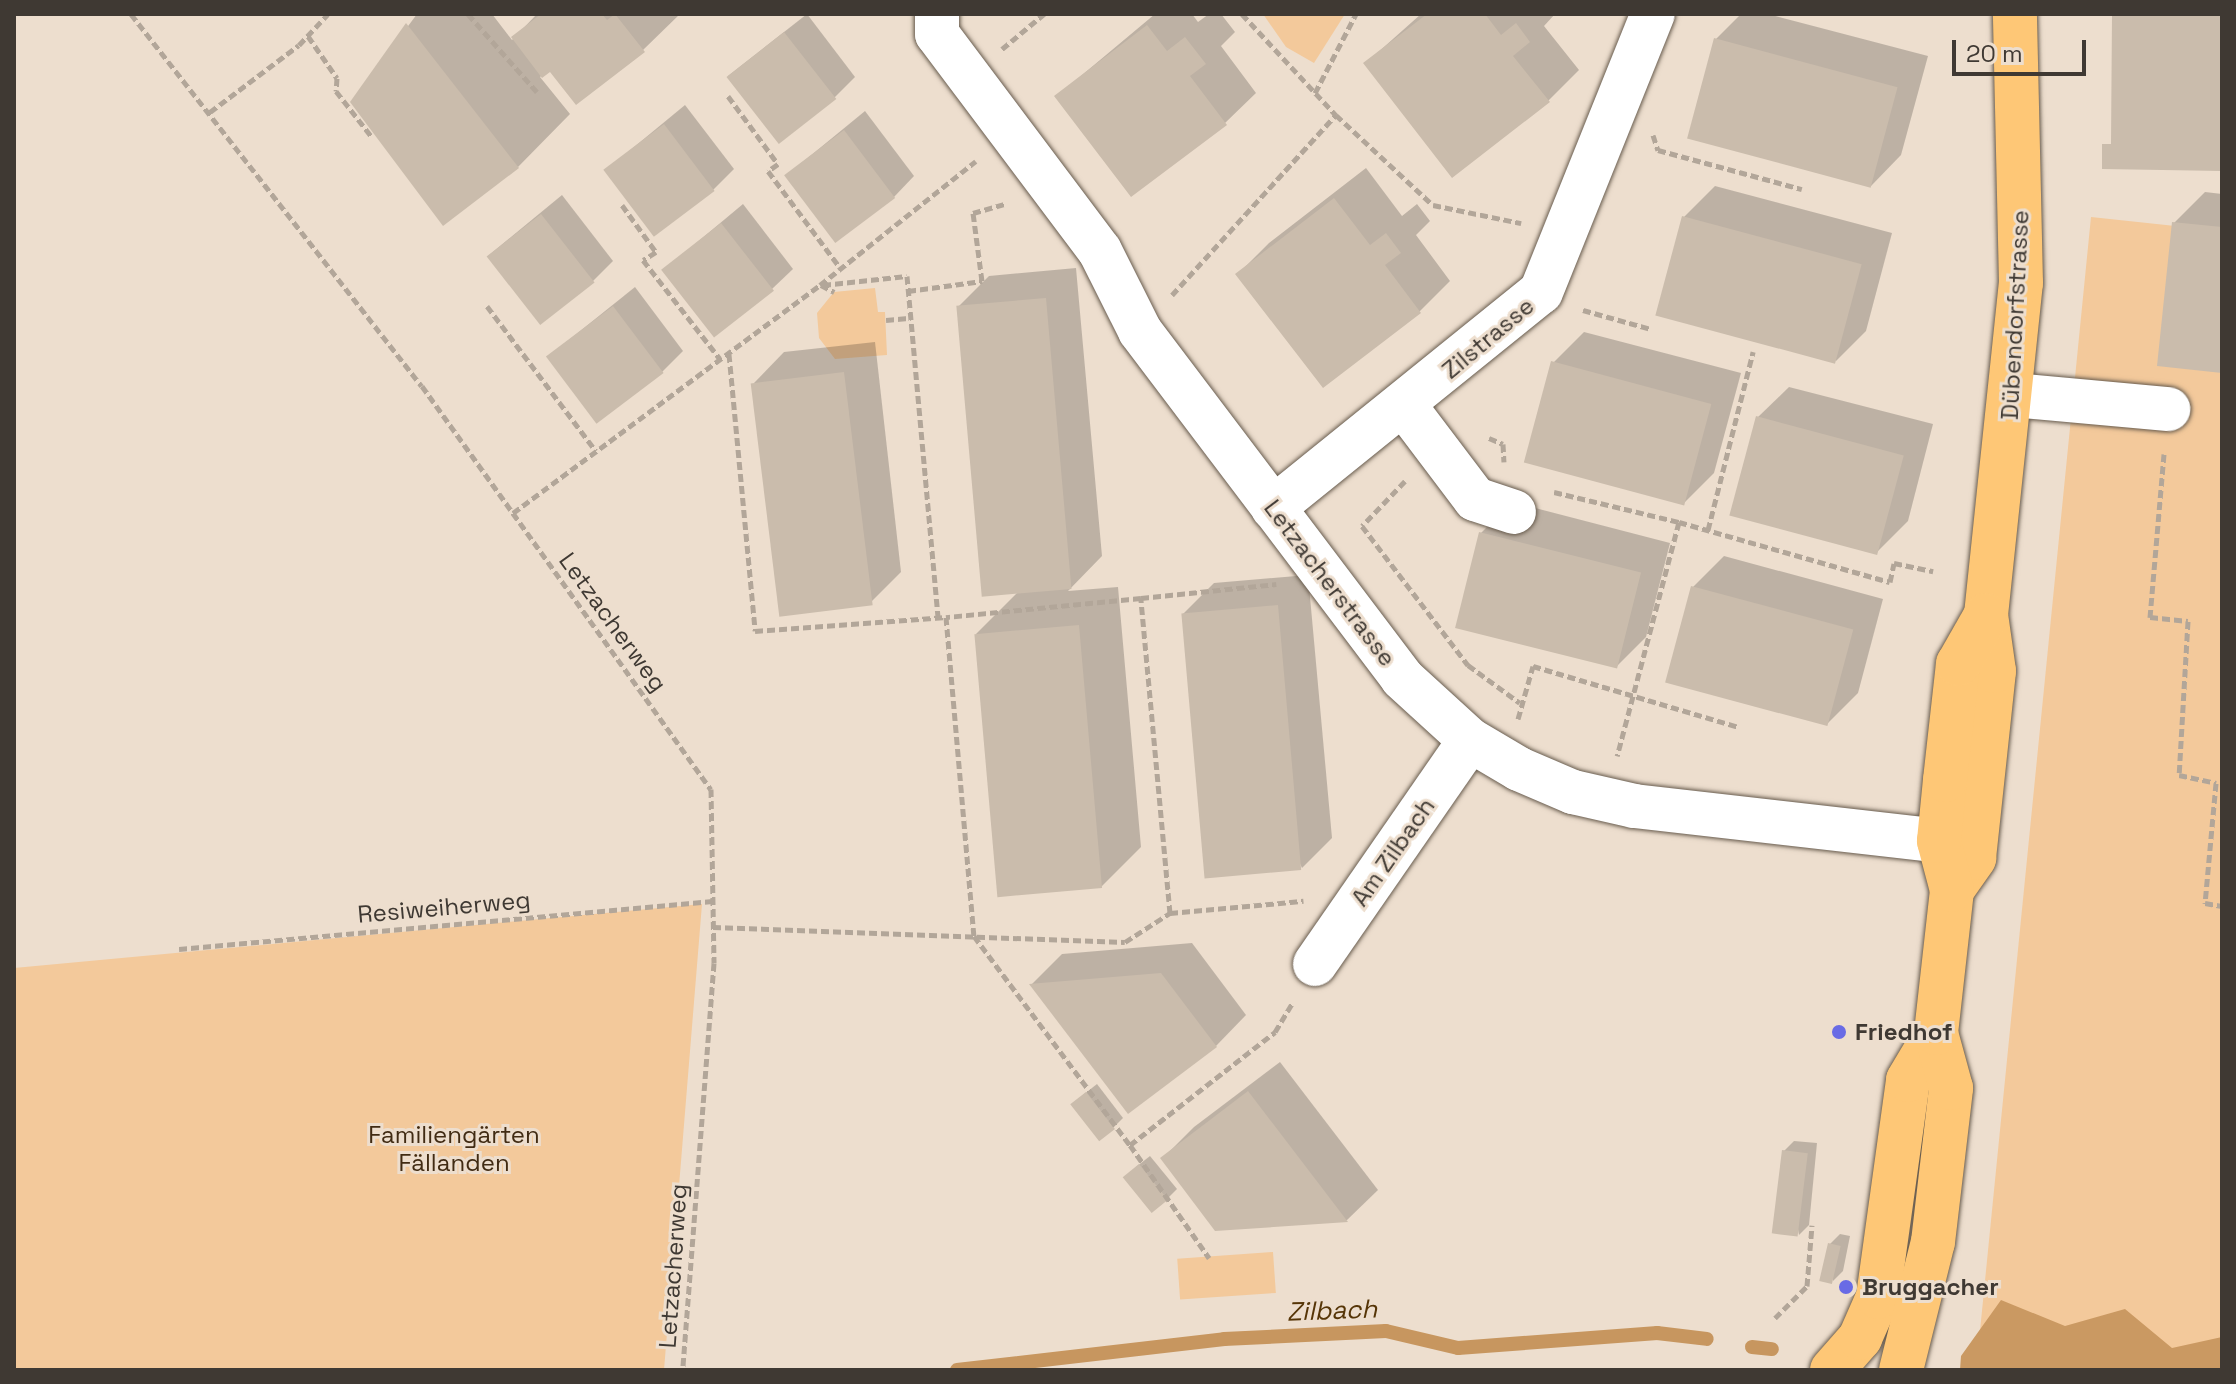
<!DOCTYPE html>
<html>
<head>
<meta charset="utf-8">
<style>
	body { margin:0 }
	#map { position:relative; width:2236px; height:1384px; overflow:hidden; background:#eddece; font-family:"Space Grotesk",sans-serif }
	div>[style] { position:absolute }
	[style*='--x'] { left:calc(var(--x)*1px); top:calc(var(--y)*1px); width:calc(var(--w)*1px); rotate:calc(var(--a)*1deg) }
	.green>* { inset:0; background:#f3c99b; transform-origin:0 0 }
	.forest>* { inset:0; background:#ca9962 }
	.shadow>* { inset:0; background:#0003 }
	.stream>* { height:14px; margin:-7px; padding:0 7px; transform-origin:7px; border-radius:7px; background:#c7965f }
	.building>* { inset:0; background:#cabcac; transform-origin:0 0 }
	.path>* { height:5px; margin-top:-2.5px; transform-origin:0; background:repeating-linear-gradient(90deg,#b2a699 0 8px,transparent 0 12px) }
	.roads { filter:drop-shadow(0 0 2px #685c4e) drop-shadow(0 0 2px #685c4e) }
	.minor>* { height:44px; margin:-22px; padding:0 22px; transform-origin:22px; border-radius:22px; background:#fff }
	.major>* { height:44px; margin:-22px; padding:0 22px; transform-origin:22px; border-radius:22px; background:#fec776 }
	.dots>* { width:22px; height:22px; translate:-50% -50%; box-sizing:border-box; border:4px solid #eddece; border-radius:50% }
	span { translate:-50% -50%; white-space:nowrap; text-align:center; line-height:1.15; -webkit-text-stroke:6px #eddece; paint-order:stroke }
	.street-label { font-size:24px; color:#3f3933 }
	.poi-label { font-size:24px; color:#3f3933; font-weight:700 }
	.left { translate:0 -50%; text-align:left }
	.park-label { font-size:24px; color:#412b13 }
	.water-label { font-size:26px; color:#563507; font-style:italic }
	.frame { position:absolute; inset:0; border:16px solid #3f3933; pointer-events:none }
	.scale { position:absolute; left:1952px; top:40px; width:134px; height:36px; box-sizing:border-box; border:4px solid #3f3933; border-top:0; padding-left:10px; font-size:24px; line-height:28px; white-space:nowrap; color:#3f3933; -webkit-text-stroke:6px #eddece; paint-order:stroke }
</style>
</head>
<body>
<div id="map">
	<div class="green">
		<i style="clip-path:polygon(1263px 14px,1345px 14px,1314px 63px,1286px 47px)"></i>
		<i style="clip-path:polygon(2091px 217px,2222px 231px,2222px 1353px,1977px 1361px)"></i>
		<i style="clip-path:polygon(875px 288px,878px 312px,885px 312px,887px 355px,835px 359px,819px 338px,817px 313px,834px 292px)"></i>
		<i style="clip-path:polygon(702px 904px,664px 1370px,14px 1370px,14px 968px)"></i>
		<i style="left:1273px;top:1252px;width:41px;height:96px;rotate:86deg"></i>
	</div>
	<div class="forest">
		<i style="clip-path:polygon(2001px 1300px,2065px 1326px,2125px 1309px,2172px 1348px,2222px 1337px,2222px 1370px,1960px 1370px,1961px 1356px)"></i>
	</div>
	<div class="shadow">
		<i style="clip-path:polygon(417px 14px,492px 14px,512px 40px,537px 14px,680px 14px,643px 50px,550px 69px,540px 77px,570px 114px,518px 167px,352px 102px)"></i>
		<i style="clip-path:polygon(807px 14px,855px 77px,834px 98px,728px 76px)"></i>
		<i style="clip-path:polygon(1155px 14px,1192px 14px,1198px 22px,1209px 14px,1221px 14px,1235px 32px,1221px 46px,1256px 93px,1225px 123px,1057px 96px)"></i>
		<i style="clip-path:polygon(1421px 14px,1555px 14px,1544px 26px,1579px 70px,1548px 101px,1366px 63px)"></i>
		<i style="clip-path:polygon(1741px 14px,1768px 14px,1928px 56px,1901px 155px,1871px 186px,1716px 39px)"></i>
		<i style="clip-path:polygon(685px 105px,734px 169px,713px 190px,605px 171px)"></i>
		<i style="clip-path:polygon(865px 111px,914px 176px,894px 197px,787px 175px)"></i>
		<i style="clip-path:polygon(1366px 168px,1402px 216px,1417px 204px,1430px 221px,1416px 235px,1450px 281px,1420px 311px,1324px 385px,1238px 274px,1269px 243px)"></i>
		<i style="clip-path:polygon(1715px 186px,1892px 233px,1866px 331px,1836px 361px,1684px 217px)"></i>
		<i style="clip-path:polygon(2205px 192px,2222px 194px,2222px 371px,2174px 223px)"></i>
		<i style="clip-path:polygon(562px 195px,613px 261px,592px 282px,488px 256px)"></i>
		<i style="clip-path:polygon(743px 204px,793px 269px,772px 289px,664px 270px)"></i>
		<i style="clip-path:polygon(1076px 268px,1102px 556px,1068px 591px,1118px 587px,1141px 847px,1101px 887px,976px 634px,1018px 592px,958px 307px,989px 276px)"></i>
		<i style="clip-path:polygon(635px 287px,683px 351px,662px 372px,549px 356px)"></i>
		<i style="clip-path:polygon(1584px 332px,1741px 373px,1714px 473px,1684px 503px,1553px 363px)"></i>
		<i style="clip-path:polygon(875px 342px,901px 572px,870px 603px,754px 383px,784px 352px)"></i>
		<i style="clip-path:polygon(1789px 387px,1933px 424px,1908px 521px,1877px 552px,1758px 417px)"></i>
		<i style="clip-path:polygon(1512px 502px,1670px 543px,1646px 637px,1616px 667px,1481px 533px)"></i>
		<i style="clip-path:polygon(1724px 556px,1883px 599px,1858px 693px,1828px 723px,1693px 587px)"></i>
		<i style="clip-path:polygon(1308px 575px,1332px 838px,1302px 868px,1183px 614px,1214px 583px)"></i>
		<i style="clip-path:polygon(1192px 943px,1246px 1015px,1216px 1046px,1032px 984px,1062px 954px)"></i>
		<i style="clip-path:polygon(1280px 1062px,1378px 1190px,1347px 1220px,1216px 1229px,1163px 1158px,1194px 1127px)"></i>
		<i style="clip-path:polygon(1097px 1084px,1123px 1118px,1113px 1128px,1083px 1095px)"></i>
		<i style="clip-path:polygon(1794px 1141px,1817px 1143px,1809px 1225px,1799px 1235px,1784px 1151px)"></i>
		<i style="clip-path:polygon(1150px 1156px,1177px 1189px,1167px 1199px,1136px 1167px)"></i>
		<i style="clip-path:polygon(1840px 1234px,1850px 1236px,1843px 1271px,1833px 1281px,1830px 1244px)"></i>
	</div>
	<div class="stream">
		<i style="--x:1752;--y:1347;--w:20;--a:6"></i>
		<i style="--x:957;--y:1370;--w:269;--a:-6.6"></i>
		<i style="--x:1224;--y:1339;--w:162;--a:-2.8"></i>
		<i style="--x:1386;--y:1331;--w:74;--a:13.3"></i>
		<i style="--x:1458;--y:1348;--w:200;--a:-4.3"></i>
		<i style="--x:1657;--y:1333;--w:50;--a:6.8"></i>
	</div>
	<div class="building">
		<i style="clip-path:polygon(541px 14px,602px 14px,607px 20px,615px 14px,645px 52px,576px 105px,550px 72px,542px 78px,511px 37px)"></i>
		<i style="clip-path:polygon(1427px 14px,1485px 14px,1501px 35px,1516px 23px,1530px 42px,1513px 56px,1550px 102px,1452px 178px,1363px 63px)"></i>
		<i style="clip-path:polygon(2112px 14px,2222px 14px,2222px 171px,2102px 169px,2102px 144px,2111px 144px)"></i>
		<i style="clip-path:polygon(406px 23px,519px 168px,443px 226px,350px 102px)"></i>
		<i style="clip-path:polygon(1147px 25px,1167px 51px,1185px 37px,1206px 64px,1190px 76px,1227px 125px,1131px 197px,1054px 96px)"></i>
		<i style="left:784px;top:32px;width:85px;height:73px;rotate:52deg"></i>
		<i style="left:1714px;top:38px;width:190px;height:104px;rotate:15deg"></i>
		<i style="left:664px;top:124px;width:84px;height:76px;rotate:53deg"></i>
		<i style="left:844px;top:130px;width:85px;height:75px;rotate:53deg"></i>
		<i style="clip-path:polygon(1334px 198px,1370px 245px,1386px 233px,1401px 253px,1385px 265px,1421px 313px,1323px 388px,1235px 274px)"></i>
		<i style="left:541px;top:214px;width:87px;height:69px;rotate:52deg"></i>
		<i style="left:1682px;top:216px;width:186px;height:103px;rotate:15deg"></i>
		<i style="clip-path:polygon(2172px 222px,2222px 227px,2222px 373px,2157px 366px)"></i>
		<i style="left:721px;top:223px;width:86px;height:76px;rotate:52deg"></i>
		<i style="left:1046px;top:298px;width:292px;height:90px;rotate:85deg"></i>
		<i style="left:613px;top:306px;width:84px;height:84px;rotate:53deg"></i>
		<i style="left:1551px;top:361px;width:166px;height:105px;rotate:15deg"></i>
		<i style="left:844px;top:372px;width:235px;height:94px;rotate:83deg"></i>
		<i style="left:1756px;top:416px;width:153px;height:103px;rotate:15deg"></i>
		<i style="left:1479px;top:532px;width:167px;height:99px;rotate:14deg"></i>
		<i style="left:1691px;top:586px;width:168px;height:100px;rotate:15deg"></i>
		<i style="left:1278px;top:605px;width:266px;height:97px;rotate:85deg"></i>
		<i style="left:1079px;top:625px;width:264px;height:105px;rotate:85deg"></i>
		<i style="clip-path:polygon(1161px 973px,1217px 1047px,1128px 1114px,1029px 984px)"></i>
		<i style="clip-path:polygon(1248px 1091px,1348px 1222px,1215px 1231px,1160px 1158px)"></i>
		<i style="left:1086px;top:1092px;width:47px;height:20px;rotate:52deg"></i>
		<i style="left:1782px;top:1150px;width:26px;height:84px;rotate:7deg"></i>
		<i style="left:1139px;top:1164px;width:46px;height:21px;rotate:51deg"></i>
		<i style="left:1828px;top:1243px;width:13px;height:39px;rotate:13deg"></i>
	</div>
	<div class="path">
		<i style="--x:131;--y:14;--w:472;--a:52"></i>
		<i style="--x:422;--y:386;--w:496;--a:54.4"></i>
		<i style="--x:711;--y:789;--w:174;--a:89"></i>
		<i style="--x:714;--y:963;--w:408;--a:94.4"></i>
		<i style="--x:468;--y:14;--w:104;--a:48.5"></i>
		<i style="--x:1242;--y:14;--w:138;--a:47.1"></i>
		<i style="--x:308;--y:36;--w:51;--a:55.4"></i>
		<i style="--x:337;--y:78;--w:13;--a:94"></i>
		<i style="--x:336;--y:91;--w:58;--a:52"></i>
		<i style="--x:1002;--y:49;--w:55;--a:-39.8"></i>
		<i style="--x:1315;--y:93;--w:89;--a:-62.6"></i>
		<i style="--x:728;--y:96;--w:84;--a:53.7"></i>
		<i style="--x:778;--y:164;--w:12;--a:145"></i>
		<i style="--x:768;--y:171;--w:122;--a:53.3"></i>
		<i style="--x:210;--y:112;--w:111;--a:-37"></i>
		<i style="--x:299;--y:45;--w:42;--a:-46.9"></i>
		<i style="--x:1653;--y:135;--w:16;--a:72"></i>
		<i style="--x:1658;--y:150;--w:149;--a:15.2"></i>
		<i style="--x:622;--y:205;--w:58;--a:54.1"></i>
		<i style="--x:656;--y:252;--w:15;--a:148"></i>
		<i style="--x:643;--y:260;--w:125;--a:52.1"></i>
		<i style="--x:821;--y:285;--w:15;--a:28"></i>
		<i style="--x:823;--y:285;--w:84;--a:-6.1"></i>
		<i style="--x:907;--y:276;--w:342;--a:84.8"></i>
		<i style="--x:908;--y:291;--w:75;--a:-7.7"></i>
		<i style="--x:982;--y:281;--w:69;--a:-97.5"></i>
		<i style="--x:973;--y:213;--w:35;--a:-16"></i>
		<i style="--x:1172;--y:295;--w:244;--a:-47.7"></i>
		<i style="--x:1336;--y:115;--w:132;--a:42.9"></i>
		<i style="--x:1433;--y:205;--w:90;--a:11.6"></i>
		<i style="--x:487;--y:306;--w:181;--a:53.1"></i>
		<i style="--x:1583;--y:310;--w:71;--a:15.6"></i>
		<i style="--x:886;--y:320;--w:25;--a:-5"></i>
		<i style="--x:729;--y:354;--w:278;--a:84.6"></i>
		<i style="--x:755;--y:631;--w:192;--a:-4.2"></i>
		<i style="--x:1489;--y:438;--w:15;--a:23"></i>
		<i style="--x:1503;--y:444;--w:18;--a:87"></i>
		<i style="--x:2164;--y:454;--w:164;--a:94.9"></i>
		<i style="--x:2150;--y:617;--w:38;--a:6"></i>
		<i style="--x:2188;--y:621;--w:154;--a:93.3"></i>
		<i style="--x:2179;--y:775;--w:38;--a:12"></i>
		<i style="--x:2216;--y:783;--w:121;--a:95.2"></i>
		<i style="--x:2205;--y:903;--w:17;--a:10"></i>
		<i style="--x:1405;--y:481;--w:62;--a:133.7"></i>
		<i style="--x:1362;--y:526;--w:175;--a:52.7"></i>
		<i style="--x:1468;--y:665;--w:64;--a:36.2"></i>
		<i style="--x:1554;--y:492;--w:129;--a:13.5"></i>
		<i style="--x:1679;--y:522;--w:242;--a:104.8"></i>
		<i style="--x:513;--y:513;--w:382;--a:-36.6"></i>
		<i style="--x:820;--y:285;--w:199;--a:-38.5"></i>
		<i style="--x:1679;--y:522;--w:219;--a:15.9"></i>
		<i style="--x:1890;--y:582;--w:19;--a:-78"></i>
		<i style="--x:1894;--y:563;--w:40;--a:12"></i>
		<i style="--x:1708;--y:530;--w:184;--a:-75.8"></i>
		<i style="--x:1141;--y:598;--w:196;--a:174.4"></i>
		<i style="--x:946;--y:617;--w:320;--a:85"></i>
		<i style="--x:974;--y:936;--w:261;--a:53.3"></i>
		<i style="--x:1130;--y:1145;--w:184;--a:-37.9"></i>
		<i style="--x:1275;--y:1032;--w:35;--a:-59"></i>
		<i style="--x:1518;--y:719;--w:55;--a:-74.2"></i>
		<i style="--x:1533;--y:666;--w:215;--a:16.5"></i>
		<i style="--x:1170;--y:913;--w:316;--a:-95.3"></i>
		<i style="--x:1141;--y:598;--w:136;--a:-5.9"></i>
		<i style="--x:713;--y:927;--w:412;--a:2.1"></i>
		<i style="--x:1125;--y:942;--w:54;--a:-32.8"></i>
		<i style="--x:1170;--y:913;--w:134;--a:-5.2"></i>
		<i style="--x:179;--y:949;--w:536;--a:-5.14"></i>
		<i style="--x:1130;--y:1145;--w:138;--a:55"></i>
		<i style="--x:1775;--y:1318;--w:45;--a:-45"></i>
		<i style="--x:1807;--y:1286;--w:61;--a:-85.3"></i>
		<i style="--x:1610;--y:1370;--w:23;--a:0"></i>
	</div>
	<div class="roads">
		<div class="minor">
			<i style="--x:937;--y:14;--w:20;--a:90"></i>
			<i style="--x:937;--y:34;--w:271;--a:53.1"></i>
			<i style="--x:1100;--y:251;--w:89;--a:63.4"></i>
			<i style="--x:1140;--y:331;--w:435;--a:52.9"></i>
			<i style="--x:1402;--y:678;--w:92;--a:42.4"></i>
			<i style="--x:1470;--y:740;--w:57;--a:30.6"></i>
			<i style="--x:1519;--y:769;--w:59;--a:23.1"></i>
			<i style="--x:1573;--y:792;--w:63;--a:12.9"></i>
			<i style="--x:1634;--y:806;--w:307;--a:6.5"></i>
			<i style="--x:2013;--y:395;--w:156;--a:5.2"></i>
			<i style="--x:1404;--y:405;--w:118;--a:52.9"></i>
			<i style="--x:1475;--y:499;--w:41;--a:18.4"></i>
			<i style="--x:1273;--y:508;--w:344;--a:-38.9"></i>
			<i style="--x:1541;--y:292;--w:300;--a:-68.1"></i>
			<i style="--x:1315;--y:964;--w:272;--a:-55.3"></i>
		</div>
		<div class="major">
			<i style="--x:1952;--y:890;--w:39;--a:-55"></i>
			<i style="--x:1974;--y:858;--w:188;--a:-83.9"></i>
			<i style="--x:1994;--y:671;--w:57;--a:-98.1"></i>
			<i style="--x:1986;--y:615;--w:334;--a:-84"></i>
			<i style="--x:2021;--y:283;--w:269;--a:-91.3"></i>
			<i style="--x:1832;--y:1370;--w:43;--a:-48.8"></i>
			<i style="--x:1860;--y:1338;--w:45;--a:-66.3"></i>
			<i style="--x:1878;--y:1297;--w:219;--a:-82.1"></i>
			<i style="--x:1908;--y:1080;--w:55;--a:-59.2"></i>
			<i style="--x:1901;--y:1370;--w:132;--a:-76"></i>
			<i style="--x:1933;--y:1242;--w:155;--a:-83.3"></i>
			<i style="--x:1951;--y:1088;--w:57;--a:-105.3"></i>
			<i style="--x:1936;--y:1033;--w:144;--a:-83.6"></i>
			<i style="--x:1952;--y:890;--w:51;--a:-104.9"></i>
			<i style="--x:1939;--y:841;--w:61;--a:-84.4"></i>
			<i style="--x:1945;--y:780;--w:117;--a:-83.6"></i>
			<i style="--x:1958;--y:664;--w:56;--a:-60.3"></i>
		</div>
	</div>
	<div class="dots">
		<i style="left:1839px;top:1032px;background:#696be5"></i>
		<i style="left:1846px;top:1287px;background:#696be5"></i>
	</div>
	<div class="street-label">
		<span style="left:2015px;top:315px;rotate:-87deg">Dübendorfstrasse</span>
		<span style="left:1488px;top:338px;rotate:-40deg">Zilstrasse</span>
		<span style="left:1330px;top:583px;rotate:53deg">Letzacherstrasse</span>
		<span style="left:613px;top:622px;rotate:54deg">Letzacherweg</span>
		<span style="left:1393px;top:852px;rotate:-55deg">Am Zilbach</span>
		<span style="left:444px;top:907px;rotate:-5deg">Resiweiherweg</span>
		<span style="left:673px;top:1266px;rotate:-86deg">Letzacherweg</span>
	</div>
	<div class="poi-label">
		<span class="left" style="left:1855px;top:1032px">Friedhof</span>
		<span class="left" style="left:1862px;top:1287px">Bruggacher</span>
	</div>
	<div class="park-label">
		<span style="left:454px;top:1149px">Familiengärten<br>Fällanden</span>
	</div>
	<div class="water-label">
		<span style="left:1332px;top:1311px;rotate:-2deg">Zilbach</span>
	</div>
	<div class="frame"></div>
	<div class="scale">20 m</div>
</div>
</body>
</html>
